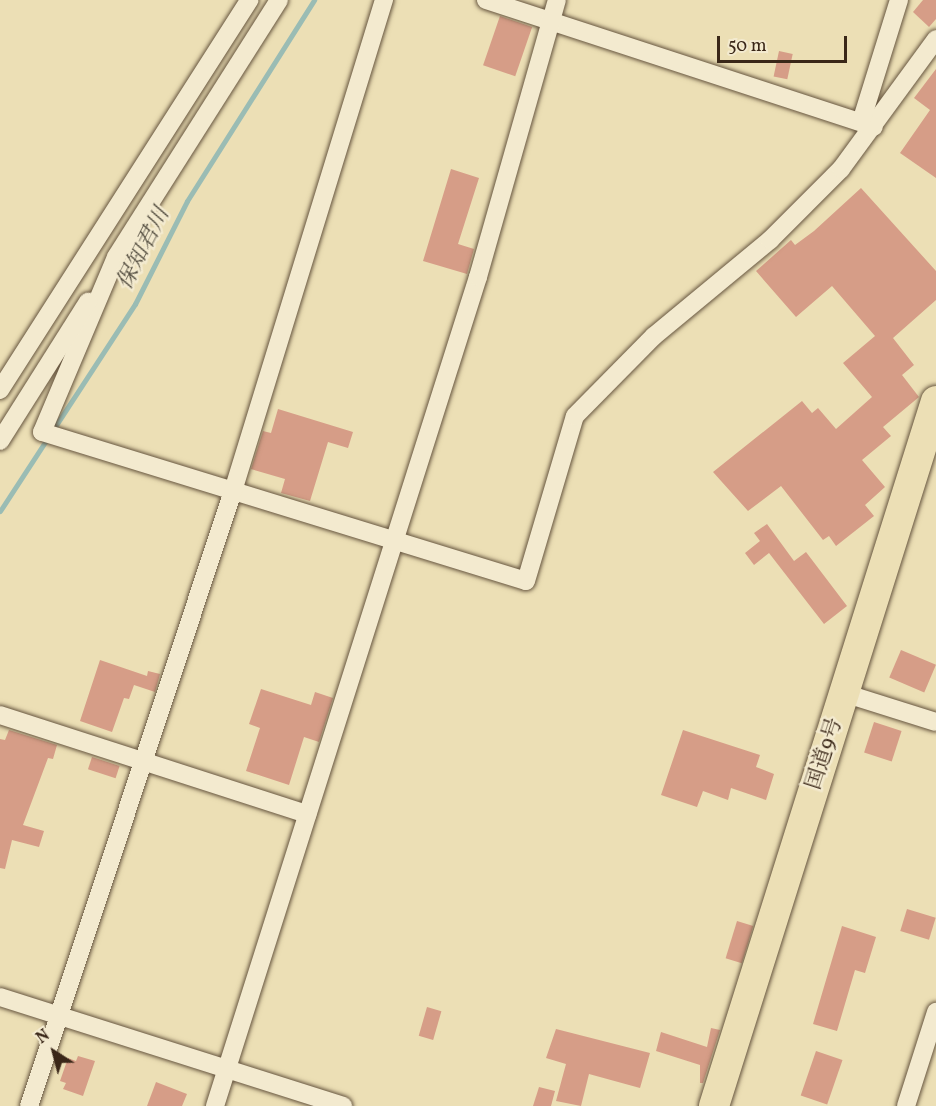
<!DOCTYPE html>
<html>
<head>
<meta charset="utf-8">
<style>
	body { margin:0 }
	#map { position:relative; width:936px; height:1106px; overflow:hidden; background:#ecdfb5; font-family:Vollkorn,"Noto Serif JP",serif }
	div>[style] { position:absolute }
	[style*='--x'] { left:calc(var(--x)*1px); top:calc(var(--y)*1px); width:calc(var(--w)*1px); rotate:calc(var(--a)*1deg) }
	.stream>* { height:5px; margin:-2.5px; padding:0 2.5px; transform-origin:2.5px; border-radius:2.5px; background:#9abcb4 }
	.building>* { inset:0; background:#d69d87; transform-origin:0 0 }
	.roads { filter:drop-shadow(0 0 2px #66553f) drop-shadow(0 0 2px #66553f) }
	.minor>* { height:18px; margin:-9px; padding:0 9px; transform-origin:9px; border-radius:9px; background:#f3eacf }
	.trunk>* { height:30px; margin:-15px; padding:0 15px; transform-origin:15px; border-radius:15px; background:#ecdfb5 }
	span { translate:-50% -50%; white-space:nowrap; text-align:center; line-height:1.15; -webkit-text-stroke:5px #f3eacf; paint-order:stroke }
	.street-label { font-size:21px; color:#3a2718 }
	.water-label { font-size:22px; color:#524c3f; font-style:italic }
	.north { position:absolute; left:24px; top:1022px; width:60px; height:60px; -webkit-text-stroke:4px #f3eacf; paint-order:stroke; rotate:324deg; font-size:16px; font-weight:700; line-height:24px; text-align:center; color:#3a2718 }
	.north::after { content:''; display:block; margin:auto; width:21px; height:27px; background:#3a2718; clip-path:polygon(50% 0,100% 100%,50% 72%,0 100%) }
	.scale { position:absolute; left:717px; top:36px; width:130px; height:27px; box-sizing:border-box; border:3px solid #3a2718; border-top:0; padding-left:8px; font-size:18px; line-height:21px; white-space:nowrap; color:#3a2718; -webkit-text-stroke:4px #f3eacf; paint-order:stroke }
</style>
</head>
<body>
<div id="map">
	<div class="stream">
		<i style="--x:0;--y:511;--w:247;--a:-56.9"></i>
		<i style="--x:135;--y:304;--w:115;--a:-63.2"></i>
		<i style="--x:187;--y:201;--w:238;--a:-57.7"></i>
	</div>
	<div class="building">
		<i style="clip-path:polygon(923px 0,936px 0,936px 19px,929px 27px,913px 12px)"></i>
		<i style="left:500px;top:16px;width:34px;height:52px;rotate:19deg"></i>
		<i style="left:779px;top:51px;width:14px;height:26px;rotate:12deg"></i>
		<i style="clip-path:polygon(936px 69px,936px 178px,900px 153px,930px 110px,914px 98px)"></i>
		<i style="clip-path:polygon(451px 169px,479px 178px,458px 244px,474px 249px,467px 274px,423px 261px)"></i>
		<i style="clip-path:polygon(861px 188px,936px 271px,936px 300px,893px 338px,914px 365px,902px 375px,919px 397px,883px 427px,891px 436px,862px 460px,885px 487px,865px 505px,874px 516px,836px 546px,829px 536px,823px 540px,781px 486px,748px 511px,713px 472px,802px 401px,812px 413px,818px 408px,836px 429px,872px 397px,843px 363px,875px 336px,832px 286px,796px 317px,756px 271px,791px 240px,795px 245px,814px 231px)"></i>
		<i style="clip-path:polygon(278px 409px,353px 432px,348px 448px,328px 442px,310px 501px,281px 493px,285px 479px,251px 469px,263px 431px,271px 433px)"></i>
		<i style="clip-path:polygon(767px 524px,794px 561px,806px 552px,847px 606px,824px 624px,769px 553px,754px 565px,745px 553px,760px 541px,754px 533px)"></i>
		<i style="left:901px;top:650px;width:38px;height:30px;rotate:23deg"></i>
		<i style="clip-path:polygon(100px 660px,147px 676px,148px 671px,160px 674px,155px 692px,134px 685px,129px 699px,124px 698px,112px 732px,80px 721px)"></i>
		<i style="clip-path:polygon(261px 689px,311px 705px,315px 692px,333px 698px,319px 742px,304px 737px,289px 785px,246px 771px,260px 728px,249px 724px)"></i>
		<i style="left:874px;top:722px;width:29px;height:32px;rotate:18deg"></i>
		<i style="clip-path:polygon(9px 730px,57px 745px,53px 759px,48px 758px,23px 825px,44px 831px,39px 847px,12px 840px,5px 869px,0 868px,0 739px,5px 740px)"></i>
		<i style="clip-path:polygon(683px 730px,760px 755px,756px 767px,774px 774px,766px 800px,731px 788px,728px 800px,703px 791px,697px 807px,661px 795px)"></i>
		<i style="left:92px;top:757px;width:29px;height:13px;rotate:18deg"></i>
		<i style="left:907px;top:909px;width:30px;height:23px;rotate:17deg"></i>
		<i style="left:737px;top:921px;width:17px;height:39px;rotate:17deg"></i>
		<i style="clip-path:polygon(842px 926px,876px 937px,865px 973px,855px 970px,837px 1031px,813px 1024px)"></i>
		<i style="left:427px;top:1007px;width:15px;height:30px;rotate:16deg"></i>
		<i style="clip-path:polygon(711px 1028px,720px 1030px,703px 1083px,700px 1083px,700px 1065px,656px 1051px,661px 1032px,707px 1047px)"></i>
		<i style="clip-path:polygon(556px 1029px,650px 1053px,640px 1088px,589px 1074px,581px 1106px,556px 1101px,566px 1064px,546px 1058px)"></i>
		<i style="left:816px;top:1051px;width:28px;height:47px;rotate:19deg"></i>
		<i style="clip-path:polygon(78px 1056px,95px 1061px,83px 1096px,63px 1089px,66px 1083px,60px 1081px,68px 1058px,76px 1061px)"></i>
		<i style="clip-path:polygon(156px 1082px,187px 1094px,182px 1106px,147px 1106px)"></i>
		<i style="clip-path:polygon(539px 1087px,555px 1091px,551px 1106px,533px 1106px)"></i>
	</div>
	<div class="roads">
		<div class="minor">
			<i style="--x:279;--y:0;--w:304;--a:122.4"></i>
			<i style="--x:116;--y:257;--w:190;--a:112.9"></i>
			<i style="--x:42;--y:432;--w:506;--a:17.11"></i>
			<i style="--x:526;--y:581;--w:172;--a:-73.5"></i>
			<i style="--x:575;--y:416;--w:112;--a:-45.4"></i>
			<i style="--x:654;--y:336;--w:151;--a:-39.6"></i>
			<i style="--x:770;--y:240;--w:100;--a:-45"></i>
			<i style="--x:841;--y:169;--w:161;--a:-53.8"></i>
			<i style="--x:486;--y:0;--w:408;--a:18.1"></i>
			<i style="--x:861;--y:122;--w:128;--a:-72.7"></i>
			<i style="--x:0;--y:390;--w:463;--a:-57.4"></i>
			<i style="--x:0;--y:441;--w:165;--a:-57.7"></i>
			<i style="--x:844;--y:693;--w:96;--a:17.5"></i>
			<i style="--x:0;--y:715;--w:323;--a:17.9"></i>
			<i style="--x:0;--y:997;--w:360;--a:17.6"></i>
			<i style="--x:29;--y:1106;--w:648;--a:-71.65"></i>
			<i style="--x:233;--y:491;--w:514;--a:-72.91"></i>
			<i style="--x:215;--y:1106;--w:870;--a:-72.4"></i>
			<i style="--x:478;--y:277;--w:288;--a:-74.1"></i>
			<i style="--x:906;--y:1106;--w:99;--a:-72.3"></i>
		</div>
		<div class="trunk">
			<i style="--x:714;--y:1106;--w:739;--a:-72.52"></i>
		</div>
	</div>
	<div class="street-label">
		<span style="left:825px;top:754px;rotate:-72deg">国道9号</span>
	</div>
	<div class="water-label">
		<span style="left:144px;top:249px;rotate:-63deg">保知君川</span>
	</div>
	<div class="north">N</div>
	<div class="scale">50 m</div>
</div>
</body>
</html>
